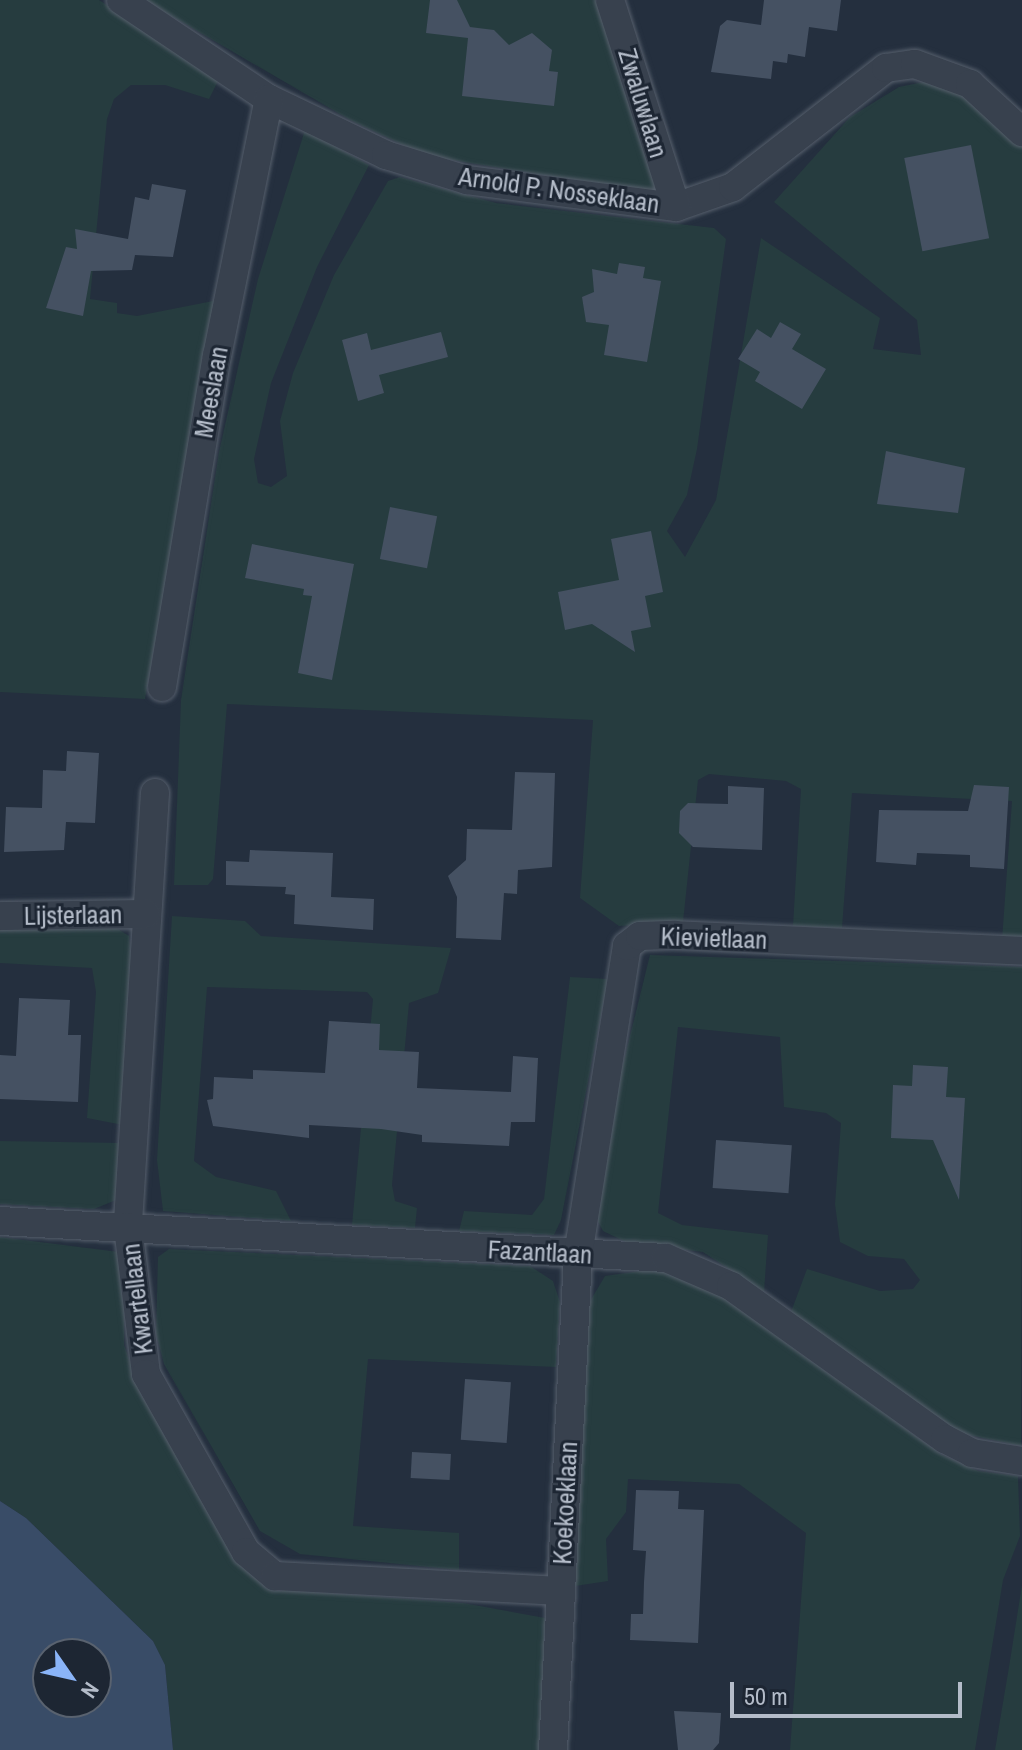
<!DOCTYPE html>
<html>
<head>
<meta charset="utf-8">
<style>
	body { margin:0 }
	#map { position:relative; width:1022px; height:1750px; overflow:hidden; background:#242f3e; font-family:"Archivo Narrow",sans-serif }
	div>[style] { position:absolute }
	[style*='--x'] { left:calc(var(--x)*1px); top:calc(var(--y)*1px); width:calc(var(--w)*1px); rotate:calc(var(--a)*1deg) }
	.green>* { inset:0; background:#263c3f }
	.water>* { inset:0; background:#394c67 }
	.building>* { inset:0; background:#455162; transform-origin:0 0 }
	.roads { filter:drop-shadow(0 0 2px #565f6c) drop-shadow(0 0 2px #565f6c) }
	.street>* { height:28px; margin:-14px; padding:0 14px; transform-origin:14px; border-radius:14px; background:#38414e }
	span { translate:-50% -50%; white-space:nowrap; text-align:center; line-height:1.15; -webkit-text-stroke:6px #1d2633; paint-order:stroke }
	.street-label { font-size:26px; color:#b4bcc9 }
	.north { position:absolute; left:32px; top:1638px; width:80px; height:80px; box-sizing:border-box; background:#1d2633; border:2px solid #59626f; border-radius:50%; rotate:124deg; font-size:22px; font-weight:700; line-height:32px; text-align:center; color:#b4bcc9 }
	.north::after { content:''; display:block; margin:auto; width:28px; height:36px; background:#8ab4f8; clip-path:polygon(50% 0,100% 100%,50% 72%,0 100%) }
	.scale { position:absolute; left:730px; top:1682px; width:232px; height:36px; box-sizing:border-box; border:4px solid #b4bcc9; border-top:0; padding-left:10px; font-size:24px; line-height:28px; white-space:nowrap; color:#b4bcc9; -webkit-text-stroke:6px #1d2633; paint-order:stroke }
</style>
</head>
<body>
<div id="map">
	<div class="green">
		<i style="clip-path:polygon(0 0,99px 0,219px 79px,209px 99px,165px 85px,131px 85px,114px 99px,107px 119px,90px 299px,117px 303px,117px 313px,137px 316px,218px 300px,145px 699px,0 692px)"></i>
		<i style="clip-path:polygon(144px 0,596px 0,659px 183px,656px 190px,642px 191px,427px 156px,352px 121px)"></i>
		<i style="clip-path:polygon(924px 82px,950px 85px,1022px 143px,1022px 940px,1002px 940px,1012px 801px,852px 793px,842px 928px,793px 926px,801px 789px,786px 781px,709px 774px,698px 780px,683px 922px,619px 926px,580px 898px,593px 720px,227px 704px,213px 879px,208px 885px,174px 885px,181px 700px,219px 452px,258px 279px,305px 130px,369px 165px,317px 267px,271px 383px,254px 459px,258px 483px,271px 487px,287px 476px,280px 421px,293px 373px,334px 275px,388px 181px,400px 177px,496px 203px,714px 228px,726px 239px,697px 449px,687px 495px,667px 531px,685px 557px,716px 500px,761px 238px,880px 318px,873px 349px,921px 355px,917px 320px,774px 202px,850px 117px,899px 87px)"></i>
		<i style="clip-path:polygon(172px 916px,245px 921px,261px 936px,451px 948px,438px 993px,409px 1003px,392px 1185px,395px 1201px,417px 1208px,415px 1228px,352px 1225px,373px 999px,367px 992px,207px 987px,194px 1161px,216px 1177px,276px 1191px,291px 1221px,163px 1211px,157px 1160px)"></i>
		<i style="clip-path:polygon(116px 928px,129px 936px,132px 965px,123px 1125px,87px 1118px,96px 992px,92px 968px,0 963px,0 930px)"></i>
		<i style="clip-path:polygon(650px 955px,1022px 967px,1021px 1446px,955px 1432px,791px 1312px,807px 1269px,880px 1291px,913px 1289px,920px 1280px,904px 1259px,868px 1256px,840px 1242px,835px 1204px,841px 1123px,826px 1113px,784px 1107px,780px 1037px,678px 1027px,658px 1213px,682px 1225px,768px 1235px,764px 1292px,703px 1252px,628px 1243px,603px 1231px,594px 1214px,593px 1186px)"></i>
		<i style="clip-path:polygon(570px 977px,608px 979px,561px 1220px,554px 1235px,459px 1231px,464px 1211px,532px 1215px,544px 1199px)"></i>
		<i style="clip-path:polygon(0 1141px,122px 1143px,116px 1200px,94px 1209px,0 1204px)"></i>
		<i style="clip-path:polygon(0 1237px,119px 1252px,125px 1265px,124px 1345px,136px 1378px,286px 1590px,463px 1603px,545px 1618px,540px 1750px,173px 1750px,165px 1665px,153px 1641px,26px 1518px,0 1501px)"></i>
		<i style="clip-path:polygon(169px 1249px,530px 1266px,553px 1281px,560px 1302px,556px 1367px,368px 1359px,353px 1526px,459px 1533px,459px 1570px,300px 1554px,260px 1531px,164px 1364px,156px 1334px,158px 1257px)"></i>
		<i style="clip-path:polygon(654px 1269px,704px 1284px,942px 1455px,978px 1471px,1018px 1476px,1020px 1536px,1003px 1580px,975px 1750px,790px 1750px,806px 1533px,739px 1484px,628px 1479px,626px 1512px,606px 1539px,608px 1581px,575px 1586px,589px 1303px,605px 1276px)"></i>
		<i style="clip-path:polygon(1022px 1585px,1022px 1750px,995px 1750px,1009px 1667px)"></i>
	</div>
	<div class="water">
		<i style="clip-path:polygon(evenodd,0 1501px,26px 1518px,153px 1641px,165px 1665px,173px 1750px,0 1750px,0 1501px,48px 1654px,96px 1654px,96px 1702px,48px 1702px,48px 1654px)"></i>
	</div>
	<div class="building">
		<i style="clip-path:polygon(430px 0,457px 0,470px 27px,494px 30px,509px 45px,532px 33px,552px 50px,549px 71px,558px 72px,554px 106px,462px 96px,468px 38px,426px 33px)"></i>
		<i style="clip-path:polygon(764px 0,841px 0,837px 31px,809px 27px,805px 57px,788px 54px,787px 63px,773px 61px,771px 79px,711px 72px,720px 26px,727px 20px,761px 25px)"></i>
		<i style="left:971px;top:145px;width:95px;height:68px;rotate:79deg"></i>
		<i style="clip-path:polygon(152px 184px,186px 190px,173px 257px,135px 255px,132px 270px,91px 271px,83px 316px,46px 308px,66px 247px,77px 249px,75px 229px,128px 239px,135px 197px,149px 200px)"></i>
		<i style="clip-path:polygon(619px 263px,645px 267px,643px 278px,661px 281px,647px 362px,604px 355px,609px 325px,586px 322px,582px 297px,594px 292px,592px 269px,617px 274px)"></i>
		<i style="clip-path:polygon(780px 322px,801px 334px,792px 349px,826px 369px,802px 409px,755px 381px,760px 372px,738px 359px,757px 329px,771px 338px)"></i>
		<i style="clip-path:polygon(441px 332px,448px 357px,379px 375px,384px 393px,358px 401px,342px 340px,367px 333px,371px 350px)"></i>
		<i style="clip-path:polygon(886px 451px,965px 468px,958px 513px,877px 504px)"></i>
		<i style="left:390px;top:507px;width:48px;height:53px;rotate:11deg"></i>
		<i style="clip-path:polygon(651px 531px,663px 592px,645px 596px,651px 627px,631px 631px,635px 652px,592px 624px,565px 630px,558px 592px,619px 580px,611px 539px)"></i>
		<i style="clip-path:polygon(252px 544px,354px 564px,332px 680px,298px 673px,312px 596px,303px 595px,304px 589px,245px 578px)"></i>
		<i style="clip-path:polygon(67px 751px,99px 753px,95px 823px,66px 822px,64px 850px,4px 852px,6px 807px,42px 808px,43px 770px,66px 771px)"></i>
		<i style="clip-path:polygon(515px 772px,555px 773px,552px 867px,518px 870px,517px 894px,504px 893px,501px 940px,456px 938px,457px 897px,448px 876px,466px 860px,467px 829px,512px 830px)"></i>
		<i style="clip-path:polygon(974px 785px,1009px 787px,1004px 869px,970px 867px,970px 855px,917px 853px,916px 865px,876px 862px,879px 810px,968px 811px)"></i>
		<i style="clip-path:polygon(728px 786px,764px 788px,762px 850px,693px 847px,679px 833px,680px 811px,688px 803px,728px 804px)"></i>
		<i style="clip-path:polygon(250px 850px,333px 853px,331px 897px,374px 899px,373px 930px,294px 924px,295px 895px,285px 894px,286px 887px,226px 885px,226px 861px,249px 862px)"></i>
		<i style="clip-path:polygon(19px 998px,70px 1000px,68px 1035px,81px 1035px,78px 1102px,0 1099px,0 1055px,16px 1056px)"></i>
		<i style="clip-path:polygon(329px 1021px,380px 1024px,379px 1050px,419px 1052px,417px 1088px,511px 1092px,513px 1056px,538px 1058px,535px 1122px,511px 1122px,509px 1146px,422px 1142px,422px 1135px,381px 1129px,309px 1125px,309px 1138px,213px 1126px,207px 1100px,213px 1099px,214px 1077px,253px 1079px,253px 1070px,325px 1073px)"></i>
		<i style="clip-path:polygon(913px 1065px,948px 1067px,946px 1097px,965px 1098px,959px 1200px,933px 1140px,891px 1138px,893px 1085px,912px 1086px)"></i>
		<i style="left:716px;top:1140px;width:76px;height:48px;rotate:4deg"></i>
		<i style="left:465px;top:1379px;width:46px;height:61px;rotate:4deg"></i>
		<i style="left:412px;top:1452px;width:39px;height:26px;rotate:3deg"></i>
		<i style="clip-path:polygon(636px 1490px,679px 1491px,678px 1509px,704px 1510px,698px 1643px,630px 1640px,631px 1614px,643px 1614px,644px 1582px,646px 1551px,633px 1550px)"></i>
		<i style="clip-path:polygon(674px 1711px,721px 1713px,719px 1743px,713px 1750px,678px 1750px)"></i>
	</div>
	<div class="roads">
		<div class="street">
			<i style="--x:121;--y:0;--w:178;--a:33.8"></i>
			<i style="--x:269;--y:99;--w:130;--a:25.6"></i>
			<i style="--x:386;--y:155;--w:85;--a:17.2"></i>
			<i style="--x:467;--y:180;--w:211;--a:7.4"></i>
			<i style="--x:676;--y:207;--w:60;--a:-19.3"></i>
			<i style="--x:733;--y:187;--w:194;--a:-37.9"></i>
			<i style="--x:886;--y:68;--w:29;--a:-8"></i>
			<i style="--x:915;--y:64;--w:59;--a:20"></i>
			<i style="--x:970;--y:84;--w:71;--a:42.7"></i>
			<i style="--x:610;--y:0;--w:217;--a:72.3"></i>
			<i style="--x:162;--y:687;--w:336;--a:-80.6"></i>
			<i style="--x:217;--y:356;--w:262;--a:-78.6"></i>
			<i style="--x:155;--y:793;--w:435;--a:93.6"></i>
			<i style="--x:128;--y:1227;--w:148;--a:83"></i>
			<i style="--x:146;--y:1374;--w:204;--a:60.7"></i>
			<i style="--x:246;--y:1552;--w:38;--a:40"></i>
			<i style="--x:275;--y:1576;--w:286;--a:3"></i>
			<i style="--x:0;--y:916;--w:146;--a:-0.8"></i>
			<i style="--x:0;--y:1221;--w:667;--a:3.18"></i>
			<i style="--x:666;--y:1258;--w:71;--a:23.3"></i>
			<i style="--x:731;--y:1286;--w:263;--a:35.6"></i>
			<i style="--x:945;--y:1439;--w:30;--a:27"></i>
			<i style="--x:972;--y:1453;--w:51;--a:9.1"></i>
			<i style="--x:553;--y:1750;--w:496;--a:-87.1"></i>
			<i style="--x:578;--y:1255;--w:313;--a:-81"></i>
			<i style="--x:627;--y:946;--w:16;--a:-38"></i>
			<i style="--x:640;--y:936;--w:35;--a:-2"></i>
			<i style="--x:675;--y:935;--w:347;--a:2.6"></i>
		</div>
	</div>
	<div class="street-label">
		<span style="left:643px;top:103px;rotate:73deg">Zwaluwlaan</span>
		<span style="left:559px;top:190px;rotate:8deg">Arnold P. Nosseklaan</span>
		<span style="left:211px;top:392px;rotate:-80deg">Meeslaan</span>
		<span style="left:73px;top:915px;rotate:-1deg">Lijsterlaan</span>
		<span style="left:714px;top:938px;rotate:2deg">Kievietlaan</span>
		<span style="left:540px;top:1252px;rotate:3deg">Fazantlaan</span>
		<span style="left:137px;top:1299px;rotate:-97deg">Kwartellaan</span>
		<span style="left:565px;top:1503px;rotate:-87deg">Koekoeklaan</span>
	</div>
	<div class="north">N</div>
	<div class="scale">50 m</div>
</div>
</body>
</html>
